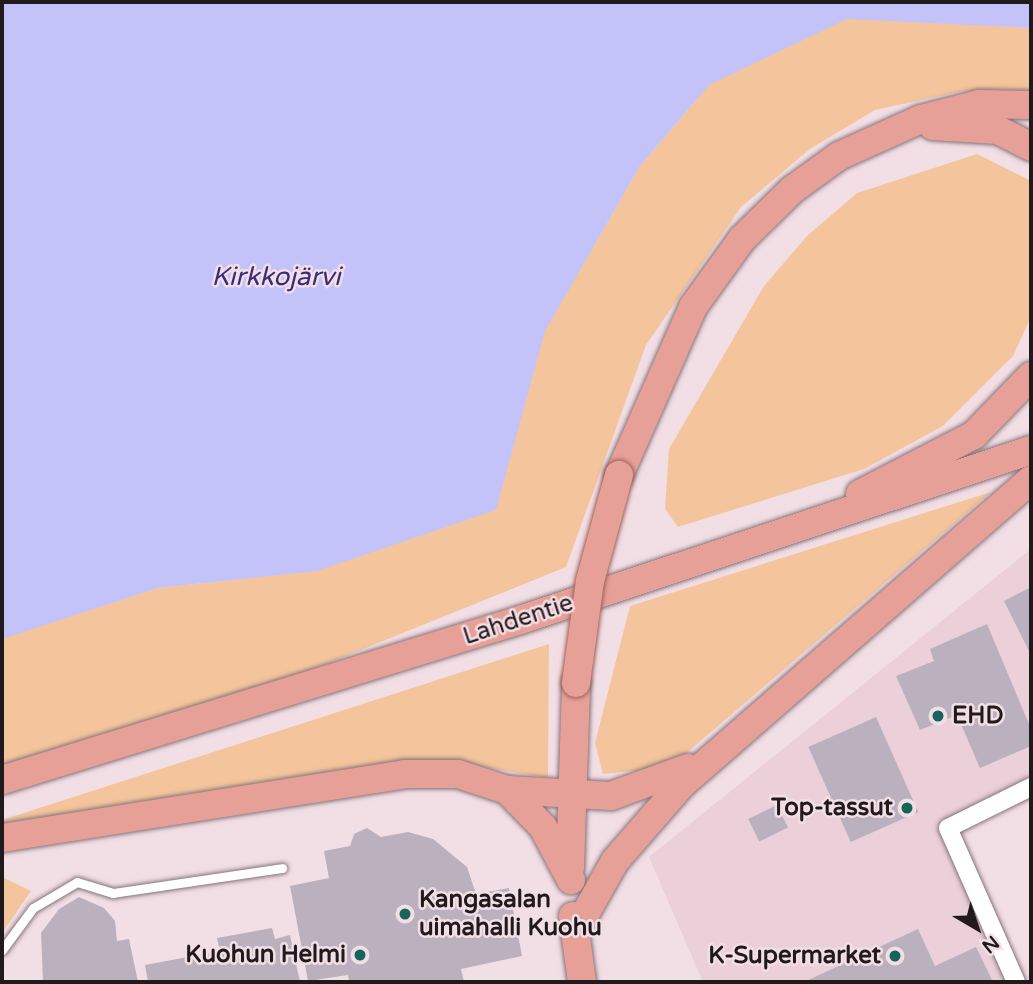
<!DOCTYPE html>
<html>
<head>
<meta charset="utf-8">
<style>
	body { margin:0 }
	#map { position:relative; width:1033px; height:984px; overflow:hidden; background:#f2dee5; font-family:"Varela Round",sans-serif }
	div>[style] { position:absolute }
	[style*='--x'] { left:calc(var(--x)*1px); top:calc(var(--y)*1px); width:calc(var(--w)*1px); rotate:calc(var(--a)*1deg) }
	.built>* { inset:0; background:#ebcfd9 }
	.green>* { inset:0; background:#f4c59c }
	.water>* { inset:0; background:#c3c2f9 }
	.building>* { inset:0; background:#bbb0be; transform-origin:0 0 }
	.roads { filter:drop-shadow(0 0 2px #86757b) drop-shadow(0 0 2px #86757b) }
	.service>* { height:9px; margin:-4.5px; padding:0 4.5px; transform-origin:4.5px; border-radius:4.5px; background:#fff }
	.minor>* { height:18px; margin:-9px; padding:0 9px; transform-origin:9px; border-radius:9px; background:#fff }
	.trunk>* { height:28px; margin:-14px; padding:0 14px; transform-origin:14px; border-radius:14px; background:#e7a097 }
	.bridges { filter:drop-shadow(0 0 2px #9e625b) drop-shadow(0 0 2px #9e625b) }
	.trunk-bridge>* { height:28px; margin:-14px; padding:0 14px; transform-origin:14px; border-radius:14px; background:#e7a097 }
	.dots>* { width:19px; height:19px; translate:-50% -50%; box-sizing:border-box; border:4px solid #f2dee5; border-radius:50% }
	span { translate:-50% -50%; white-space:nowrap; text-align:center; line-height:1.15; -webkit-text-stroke:5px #f2dee5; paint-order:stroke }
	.street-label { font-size:24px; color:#211a1c }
	.poi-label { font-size:24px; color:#211a1c; font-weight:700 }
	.left { translate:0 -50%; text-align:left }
	.right { translate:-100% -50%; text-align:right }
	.water-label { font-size:26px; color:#3a2c7a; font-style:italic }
	.frame { position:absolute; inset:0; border:4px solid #211a1c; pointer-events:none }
	.north { position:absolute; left:942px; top:893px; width:70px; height:70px; -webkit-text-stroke:5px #f2dee5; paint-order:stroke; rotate:141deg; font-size:19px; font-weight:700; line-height:28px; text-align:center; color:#211a1c }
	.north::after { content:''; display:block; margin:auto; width:24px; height:32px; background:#211a1c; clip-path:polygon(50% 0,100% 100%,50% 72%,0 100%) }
</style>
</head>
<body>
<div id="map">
	<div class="built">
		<i style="clip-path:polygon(1031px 549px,1031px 787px,948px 828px,1009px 982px,703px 982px,649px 857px)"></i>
	</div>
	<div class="green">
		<i style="clip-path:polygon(evenodd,2px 2px,1031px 2px,930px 22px,1031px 28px,1031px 96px,963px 91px,875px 110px,810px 149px,741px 207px,646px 345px,566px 567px,274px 685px,2px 771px,2px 2px,698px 98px,640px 166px,584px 263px,653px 139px,698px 98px,2px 2px,227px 572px,277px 575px,158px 588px,65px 618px,76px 604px,227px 572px)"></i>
		<i style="clip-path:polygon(977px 154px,1031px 181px,1031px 317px,1013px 356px,943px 426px,864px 469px,678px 527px,665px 509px,669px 449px,764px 286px,807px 236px,857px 193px)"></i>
		<i style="clip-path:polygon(991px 492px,670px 767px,603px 774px,595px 743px,630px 606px)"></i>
		<i style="clip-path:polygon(549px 644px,548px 778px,447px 761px,2px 828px,2px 820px)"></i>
		<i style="clip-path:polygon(2px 877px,31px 891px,2px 933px)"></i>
	</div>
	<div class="water">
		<i style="clip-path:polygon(2px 2px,1031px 2px,1031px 28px,847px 19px,709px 85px,640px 166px,545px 331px,496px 510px,317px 571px,158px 588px,2px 639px)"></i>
	</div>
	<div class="building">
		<i style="clip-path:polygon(1031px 587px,1031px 655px,1004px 601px)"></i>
		<i style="clip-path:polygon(987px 624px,1031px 729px,1031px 746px,980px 768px,957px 715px,920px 730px,896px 676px,934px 661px,930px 649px)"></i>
		<i style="left:876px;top:717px;width:104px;height:74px;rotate:66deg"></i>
		<i style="left:777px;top:805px;width:25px;height:32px;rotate:64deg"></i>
		<i style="clip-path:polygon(367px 828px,381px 837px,408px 832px,433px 839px,467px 867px,476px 894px,509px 888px,522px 956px,461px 969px,464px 982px,349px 982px,348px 975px,308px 981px,290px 886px,329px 878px,324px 851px,350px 846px,354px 834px)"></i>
		<i style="clip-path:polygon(79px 897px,104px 908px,115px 921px,117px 941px,129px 939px,138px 982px,43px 982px,41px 933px,59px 909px)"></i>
		<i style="clip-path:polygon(272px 928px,275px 939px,290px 935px,300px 982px,148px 982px,145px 965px,220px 951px,217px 938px)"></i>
		<i style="clip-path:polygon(918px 929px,935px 966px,976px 947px,993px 982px,804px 982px)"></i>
	</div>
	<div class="roads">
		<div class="service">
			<i style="--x:2;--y:950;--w:52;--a:-53.6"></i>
			<i style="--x:33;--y:908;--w:51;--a:-30.6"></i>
			<i style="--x:77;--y:882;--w:38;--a:17"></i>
			<i style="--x:113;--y:893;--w:171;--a:-8.4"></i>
		</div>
		<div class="minor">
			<i style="--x:1016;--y:982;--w:168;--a:-113.8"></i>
			<i style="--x:948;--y:828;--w:93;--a:-26.3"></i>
		</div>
		<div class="trunk">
			<i style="--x:933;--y:126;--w:65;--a:3.5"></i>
			<i style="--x:998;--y:130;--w:37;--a:27"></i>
			<i style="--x:619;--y:475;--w:184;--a:-66.2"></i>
			<i style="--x:693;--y:307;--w:84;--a:-54.2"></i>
			<i style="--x:742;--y:239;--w:70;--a:-44.4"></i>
			<i style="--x:792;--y:190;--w:58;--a:-35.9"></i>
			<i style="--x:839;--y:156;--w:90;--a:-24.3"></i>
			<i style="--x:921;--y:119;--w:60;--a:-14.5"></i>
			<i style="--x:979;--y:104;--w:52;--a:1.1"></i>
			<i style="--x:860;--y:494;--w:128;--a:-27.4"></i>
			<i style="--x:974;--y:435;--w:82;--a:-46"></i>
			<i style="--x:2;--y:780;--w:542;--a:-17.16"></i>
			<i style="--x:520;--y:620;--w:539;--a:-18.4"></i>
			<i style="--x:507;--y:790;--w:104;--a:3.3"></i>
			<i style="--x:611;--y:796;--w:82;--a:-20"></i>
			<i style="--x:2;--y:838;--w:407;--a:-9"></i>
			<i style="--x:404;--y:774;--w:54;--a:0"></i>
			<i style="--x:458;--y:774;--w:52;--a:18.1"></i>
			<i style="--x:507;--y:790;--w:52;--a:45.8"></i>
			<i style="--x:543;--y:827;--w:60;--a:62.2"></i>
			<i style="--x:570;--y:868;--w:185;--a:-88.1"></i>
			<i style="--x:573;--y:916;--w:67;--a:82.2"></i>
			<i style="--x:575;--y:932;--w:81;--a:-60.6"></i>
			<i style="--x:615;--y:861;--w:101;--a:-49"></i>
			<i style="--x:681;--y:785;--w:464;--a:-41.1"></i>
		</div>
	</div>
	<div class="bridges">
		<div class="trunk-bridge">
			<i style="--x:576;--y:683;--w:103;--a:-82.2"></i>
			<i style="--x:590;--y:581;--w:110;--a:-74.7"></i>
		</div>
	</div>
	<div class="dots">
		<i style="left:938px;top:716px;background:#18635a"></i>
		<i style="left:907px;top:808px;background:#18635a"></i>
		<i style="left:405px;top:914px;background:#18635a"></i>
		<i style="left:360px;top:955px;background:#18635a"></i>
		<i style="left:895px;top:956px;background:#18635a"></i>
	</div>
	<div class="street-label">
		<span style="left:518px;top:620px;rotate:-18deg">Lahdentie</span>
	</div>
	<div class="poi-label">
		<span class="left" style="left:952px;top:716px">EHD</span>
		<span class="right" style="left:893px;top:808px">Top-tassut</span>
		<span class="left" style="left:419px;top:914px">Kangasalan<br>uimahalli Kuohu</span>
		<span class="right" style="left:346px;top:955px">Kuohun Helmi</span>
		<span class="right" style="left:881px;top:956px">K-Supermarket</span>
	</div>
	<div class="water-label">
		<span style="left:276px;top:277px">Kirkkojärvi</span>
	</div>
	<div class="frame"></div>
	<div class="north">N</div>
</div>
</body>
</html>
